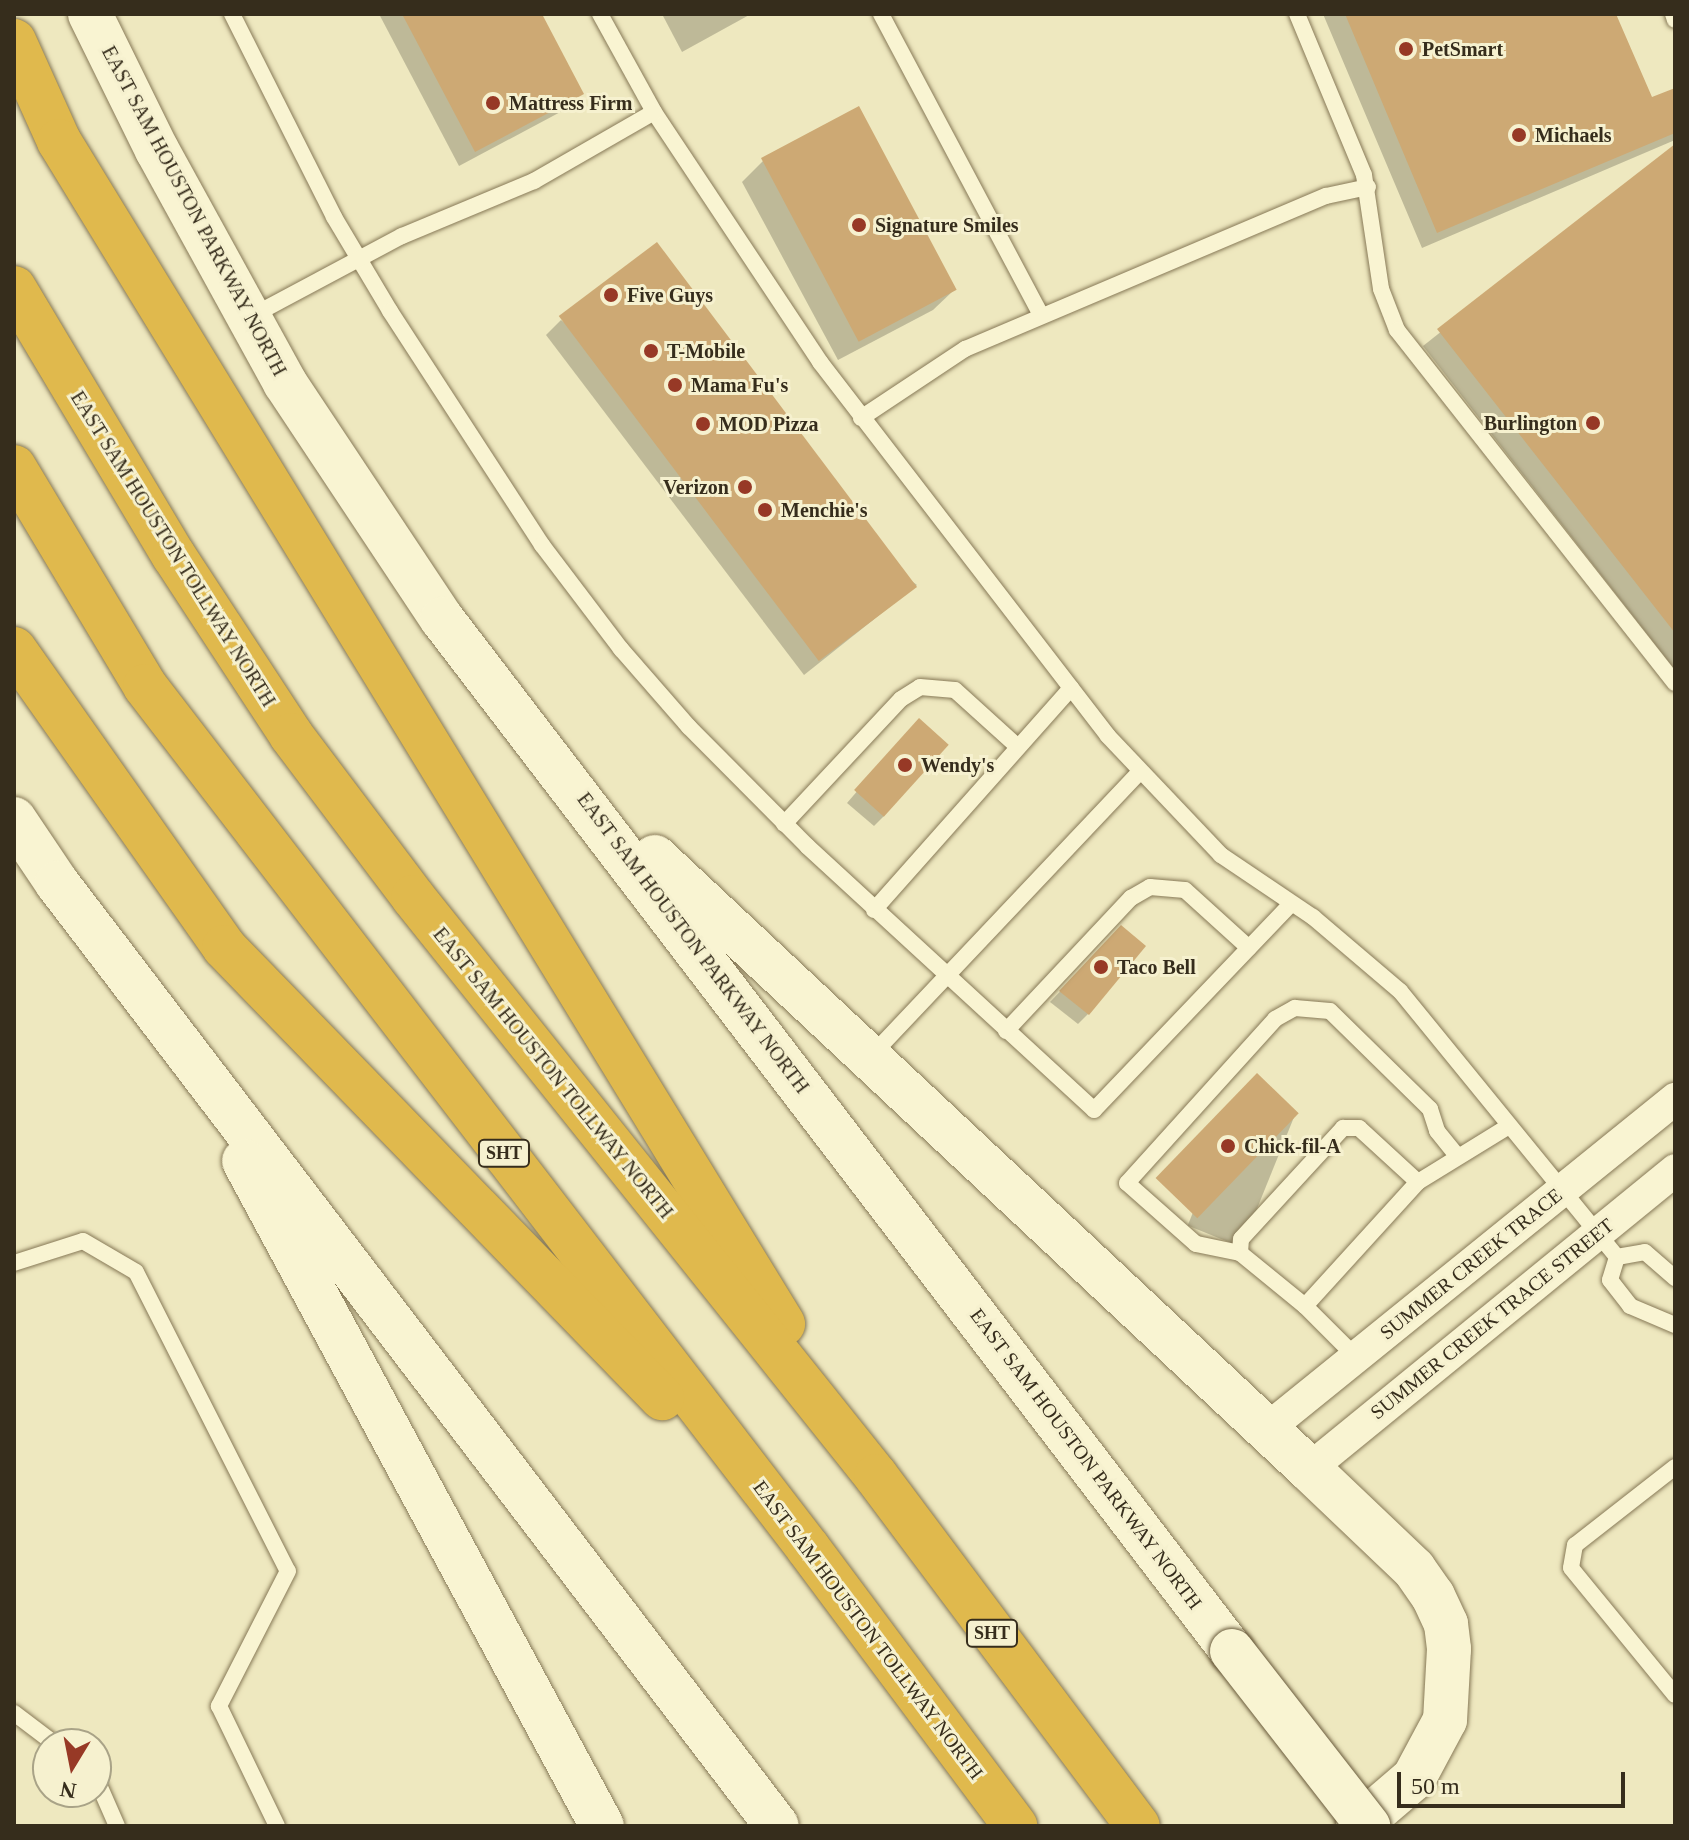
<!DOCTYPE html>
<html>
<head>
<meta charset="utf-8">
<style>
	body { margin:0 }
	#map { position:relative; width:1689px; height:1840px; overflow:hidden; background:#eee8bf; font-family:Georgia,serif }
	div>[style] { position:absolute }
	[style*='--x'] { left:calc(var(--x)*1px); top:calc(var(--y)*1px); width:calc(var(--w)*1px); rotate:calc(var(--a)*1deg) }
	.shadow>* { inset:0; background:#0003; transform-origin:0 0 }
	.building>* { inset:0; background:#cda974; transform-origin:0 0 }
	.roads { filter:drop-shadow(0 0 2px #877957) drop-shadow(0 0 2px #877957) }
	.lane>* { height:16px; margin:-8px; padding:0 8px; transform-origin:8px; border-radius:8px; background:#f9f4d2 }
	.street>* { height:32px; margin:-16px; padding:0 16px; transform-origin:16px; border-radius:16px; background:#f9f4d2 }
	.secondary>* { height:44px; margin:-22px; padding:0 22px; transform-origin:22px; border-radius:22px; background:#f9f4d2 }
	.highway>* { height:44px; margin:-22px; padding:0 22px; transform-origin:22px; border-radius:22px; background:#e0b94d }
	.bridges { filter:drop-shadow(0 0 2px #695a3b) drop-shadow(0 0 2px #695a3b) }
	.secondary-bridge>* { height:44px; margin:-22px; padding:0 22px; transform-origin:22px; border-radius:22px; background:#f9f4d2 }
	.dots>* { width:22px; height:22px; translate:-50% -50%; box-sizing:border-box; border:4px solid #f6f1cf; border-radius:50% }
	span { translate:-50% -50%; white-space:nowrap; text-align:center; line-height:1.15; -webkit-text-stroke:6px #f6f1cf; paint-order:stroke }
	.shield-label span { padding:2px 6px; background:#f6f1cf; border:2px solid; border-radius:6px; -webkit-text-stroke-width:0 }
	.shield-label { font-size:18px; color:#362d1c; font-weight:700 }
	.poi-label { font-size:20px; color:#362d1c; font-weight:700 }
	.left { translate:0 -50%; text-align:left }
	.right { translate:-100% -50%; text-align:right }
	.street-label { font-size:20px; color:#362d1c }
	.frame { position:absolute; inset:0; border:16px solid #362d1c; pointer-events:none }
	.north { position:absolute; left:32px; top:1728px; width:80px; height:80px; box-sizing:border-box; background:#f6f1cf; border:2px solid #a9a387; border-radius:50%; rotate:190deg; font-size:22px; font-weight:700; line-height:32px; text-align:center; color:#362d1c }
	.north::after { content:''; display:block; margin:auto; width:28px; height:36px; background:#973926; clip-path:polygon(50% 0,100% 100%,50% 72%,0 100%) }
	.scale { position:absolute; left:1397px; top:1772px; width:228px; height:36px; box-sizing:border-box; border:4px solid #362d1c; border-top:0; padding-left:10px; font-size:24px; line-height:28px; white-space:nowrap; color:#362d1c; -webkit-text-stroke:6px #f6f1cf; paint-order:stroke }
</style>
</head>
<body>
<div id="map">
	<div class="shadow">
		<i style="clip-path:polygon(379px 14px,539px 14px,581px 93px,566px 109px,459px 166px)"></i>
		<i style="clip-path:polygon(662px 14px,751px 14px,682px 52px)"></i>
		<i style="clip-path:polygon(1323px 14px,1614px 14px,1651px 100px,1675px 91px,1675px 140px,1422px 248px)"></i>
		<i style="clip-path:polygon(1675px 146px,1675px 670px,1423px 346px)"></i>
		<i style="clip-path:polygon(763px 161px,954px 290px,933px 310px,838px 360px,742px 182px)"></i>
		<i style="clip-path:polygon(561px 320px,917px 585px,804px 675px,546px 335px)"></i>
		<i style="clip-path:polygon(909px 731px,884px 816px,874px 826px,847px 803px)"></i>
		<i style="clip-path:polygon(1121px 928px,1088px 1014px,1078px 1024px,1050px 1002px)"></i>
		<i style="left:1242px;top:1091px;width:58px;height:145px;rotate:22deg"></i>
	</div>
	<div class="building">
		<i style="clip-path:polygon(402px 14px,542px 14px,584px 94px,475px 152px)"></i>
		<i style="clip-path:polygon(1345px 14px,1616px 14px,1652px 97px,1675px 88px,1675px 133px,1437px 233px)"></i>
		<i style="left:859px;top:106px;width:208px;height:111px;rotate:62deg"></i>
		<i style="clip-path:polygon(1675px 144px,1675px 633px,1437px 329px)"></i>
		<i style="left:657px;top:242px;width:432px;height:123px;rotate:53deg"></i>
		<i style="left:919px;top:718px;width:40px;height:97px;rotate:42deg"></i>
		<i style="clip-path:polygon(1121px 925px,1146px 946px,1089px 1015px,1059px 991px)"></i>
		<i style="left:1257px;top:1073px;width:58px;height:146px;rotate:44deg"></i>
	</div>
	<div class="roads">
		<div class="lane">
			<i style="--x:232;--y:14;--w:227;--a:63.3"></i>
			<i style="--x:334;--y:217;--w:109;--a:59.2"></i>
			<i style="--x:390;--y:311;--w:279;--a:57"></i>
			<i style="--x:542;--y:545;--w:131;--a:52.8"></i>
			<i style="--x:621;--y:649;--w:103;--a:48.9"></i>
			<i style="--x:689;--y:727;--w:168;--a:45.2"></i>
			<i style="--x:807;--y:846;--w:390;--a:42.6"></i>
			<i style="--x:1094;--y:1110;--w:285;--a:-46.3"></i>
			<i style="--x:600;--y:14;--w:112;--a:61.1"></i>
			<i style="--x:654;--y:112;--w:300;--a:56.4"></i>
			<i style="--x:820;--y:362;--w:472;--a:52.4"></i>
			<i style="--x:1108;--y:736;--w:164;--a:46.5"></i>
			<i style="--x:1221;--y:855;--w:111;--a:34"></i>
			<i style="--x:1313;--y:917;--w:114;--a:40.4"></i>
			<i style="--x:1400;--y:991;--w:343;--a:50.8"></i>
			<i style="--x:881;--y:14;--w:341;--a:62"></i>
			<i style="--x:1297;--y:14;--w:174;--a:67.4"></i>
			<i style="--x:1364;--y:175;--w:115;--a:81.5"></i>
			<i style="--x:1381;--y:289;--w:44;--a:68.7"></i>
			<i style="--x:1397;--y:330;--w:449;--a:51.8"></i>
			<i style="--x:1673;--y:14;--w:6;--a:72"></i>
			<i style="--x:250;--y:317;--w:172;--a:-28.1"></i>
			<i style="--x:402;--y:236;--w:143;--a:-22.6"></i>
			<i style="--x:534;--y:181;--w:138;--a:-29.9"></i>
			<i style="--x:861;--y:418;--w:125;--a:-33.6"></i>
			<i style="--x:965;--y:349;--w:392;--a:-23"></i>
			<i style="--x:1326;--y:196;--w:43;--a:-12.1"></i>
			<i style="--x:784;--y:824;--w:171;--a:-46.9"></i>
			<i style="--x:901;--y:699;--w:22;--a:-32"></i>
			<i style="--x:920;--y:687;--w:35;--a:5"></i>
			<i style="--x:955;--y:690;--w:84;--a:42.1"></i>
			<i style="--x:874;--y:910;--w:297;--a:-48.4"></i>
			<i style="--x:1006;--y:1031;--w:183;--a:-46.8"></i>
			<i style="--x:1131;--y:898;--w:22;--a:-30"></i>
			<i style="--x:1150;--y:887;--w:35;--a:5"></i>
			<i style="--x:1185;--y:890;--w:86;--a:42.2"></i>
			<i style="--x:870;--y:1057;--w:391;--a:-46.6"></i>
			<i style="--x:1240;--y:1253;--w:45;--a:-168.4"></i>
			<i style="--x:1196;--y:1244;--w:92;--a:-138.5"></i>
			<i style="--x:1127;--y:1183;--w:221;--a:-47.9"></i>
			<i style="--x:1275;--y:1019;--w:23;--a:-29"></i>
			<i style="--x:1295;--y:1008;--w:35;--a:5"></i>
			<i style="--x:1330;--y:1011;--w:140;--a:44.4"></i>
			<i style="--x:1430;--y:1109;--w:23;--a:72"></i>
			<i style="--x:1437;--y:1131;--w:33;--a:51"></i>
			<i style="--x:1617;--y:1257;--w:24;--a:107"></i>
			<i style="--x:1610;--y:1280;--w:33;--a:52"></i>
			<i style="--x:1630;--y:1306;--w:49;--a:22.9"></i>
			<i style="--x:1617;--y:1257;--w:28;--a:-10"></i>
			<i style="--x:1645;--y:1252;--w:40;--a:41"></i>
			<i style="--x:14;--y:1263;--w:72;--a:-17.7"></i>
			<i style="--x:83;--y:1241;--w:61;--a:30.3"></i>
			<i style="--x:136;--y:1272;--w:335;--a:63.1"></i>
			<i style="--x:288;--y:1571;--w:152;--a:117.1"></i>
			<i style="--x:219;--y:1706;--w:133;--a:64.2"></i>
			<i style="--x:1305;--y:1306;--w:168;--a:-47.7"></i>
			<i style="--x:1418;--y:1182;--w:107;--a:-31.6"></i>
			<i style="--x:1356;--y:1357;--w:72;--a:-135"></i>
			<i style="--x:1305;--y:1306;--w:84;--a:-140.8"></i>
			<i style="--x:1240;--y:1253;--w:14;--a:-86"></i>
			<i style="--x:1241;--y:1239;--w:151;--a:-47.4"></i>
			<i style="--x:1343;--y:1128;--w:16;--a:0"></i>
			<i style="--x:1359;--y:1128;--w:80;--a:42.5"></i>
			<i style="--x:1675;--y:1467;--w:127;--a:142"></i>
			<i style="--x:1575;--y:1545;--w:23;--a:100"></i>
			<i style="--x:1571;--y:1568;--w:164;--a:50.7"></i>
			<i style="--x:14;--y:1713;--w:51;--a:37.1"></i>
			<i style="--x:96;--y:1778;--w:52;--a:66.4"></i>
		</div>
		<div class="street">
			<i style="--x:1267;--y:1429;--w:525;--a:-38.97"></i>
			<i style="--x:1309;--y:1469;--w:473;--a:-39.2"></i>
		</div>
		<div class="secondary">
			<i style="--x:90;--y:14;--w:152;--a:63.8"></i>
			<i style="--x:157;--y:150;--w:266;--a:61.2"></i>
			<i style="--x:285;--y:383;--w:283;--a:56.4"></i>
			<i style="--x:442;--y:619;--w:1300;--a:52.57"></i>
			<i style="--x:14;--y:819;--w:77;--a:56.1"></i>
			<i style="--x:57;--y:883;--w:1186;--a:52.64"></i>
			<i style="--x:655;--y:857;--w:896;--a:43.1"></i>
			<i style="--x:1309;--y:1469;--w:145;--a:43.6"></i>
			<i style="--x:1414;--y:1569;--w:33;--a:55"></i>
			<i style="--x:1433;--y:1596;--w:31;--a:65"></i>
			<i style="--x:1446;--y:1624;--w:25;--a:83"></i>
			<i style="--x:1449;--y:1649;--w:71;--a:93.2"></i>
			<i style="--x:1445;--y:1720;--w:66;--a:118.1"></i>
			<i style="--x:1414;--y:1778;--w:74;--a:139.4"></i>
			<i style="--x:244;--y:1161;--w:755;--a:61.7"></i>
		</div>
		<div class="highway">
			<i style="--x:14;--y:41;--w:110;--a:65.8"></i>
			<i style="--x:59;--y:141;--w:1387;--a:58.53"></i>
			<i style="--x:14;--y:288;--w:312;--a:59.2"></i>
			<i style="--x:174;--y:556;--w:214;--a:56.8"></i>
			<i style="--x:291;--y:735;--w:203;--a:53"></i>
			<i style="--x:413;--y:897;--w:741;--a:51.35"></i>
			<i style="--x:876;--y:1476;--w:437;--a:53.2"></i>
			<i style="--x:14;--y:467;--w:255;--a:59.1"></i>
			<i style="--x:145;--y:686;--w:1087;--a:52.43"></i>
			<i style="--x:808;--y:1548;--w:347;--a:53.3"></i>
			<i style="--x:14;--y:649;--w:365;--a:54.8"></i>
			<i style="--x:224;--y:947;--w:629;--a:45.84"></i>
		</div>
	</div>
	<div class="bridges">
		<div class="secondary-bridge">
			<i style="--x:1232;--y:1651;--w:222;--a:52.1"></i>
		</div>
	</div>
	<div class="dots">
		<i style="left:1406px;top:49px;background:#973926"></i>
		<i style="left:493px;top:103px;background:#973926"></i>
		<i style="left:1519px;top:135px;background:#973926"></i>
		<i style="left:859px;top:225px;background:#973926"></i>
		<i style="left:611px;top:295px;background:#973926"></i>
		<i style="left:651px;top:351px;background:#973926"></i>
		<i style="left:675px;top:385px;background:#973926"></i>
		<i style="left:1593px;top:423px;background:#973926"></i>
		<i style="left:703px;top:424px;background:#973926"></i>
		<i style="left:745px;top:487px;background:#973926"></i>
		<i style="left:765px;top:510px;background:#973926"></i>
		<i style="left:905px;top:765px;background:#973926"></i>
		<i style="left:1101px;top:967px;background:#973926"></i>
		<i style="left:1228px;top:1146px;background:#973926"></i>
	</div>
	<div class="shield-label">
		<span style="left:504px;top:1153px">SHT</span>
		<span style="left:992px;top:1633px">SHT</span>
	</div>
	<div class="poi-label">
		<span class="left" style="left:1422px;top:49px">PetSmart</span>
		<span class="left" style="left:509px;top:103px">Mattress Firm</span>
		<span class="left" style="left:1535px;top:135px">Michaels</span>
		<span class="left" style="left:875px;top:225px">Signature Smiles</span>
		<span class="left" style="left:627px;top:295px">Five Guys</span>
		<span class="left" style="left:667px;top:351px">T-Mobile</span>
		<span class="left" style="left:691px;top:385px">Mama Fu's</span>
		<span class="right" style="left:1577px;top:423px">Burlington</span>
		<span class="left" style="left:719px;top:424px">MOD Pizza</span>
		<span class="right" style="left:729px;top:487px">Verizon</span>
		<span class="left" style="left:781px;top:510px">Menchie's</span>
		<span class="left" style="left:921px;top:765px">Wendy's</span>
		<span class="left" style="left:1117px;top:967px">Taco Bell</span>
		<span class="left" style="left:1244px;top:1146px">Chick-fil-A</span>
	</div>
	<div class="street-label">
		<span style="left:194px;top:211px;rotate:62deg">EAST SAM HOUSTON PARKWAY NORTH</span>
		<span style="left:173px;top:549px;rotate:58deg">EAST SAM HOUSTON TOLLWAY NORTH</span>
		<span style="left:693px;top:943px;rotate:53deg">EAST SAM HOUSTON PARKWAY NORTH</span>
		<span style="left:553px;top:1073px;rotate:51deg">EAST SAM HOUSTON TOLLWAY NORTH</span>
		<span style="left:1471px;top:1264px;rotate:-39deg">SUMMER CREEK TRACE</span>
		<span style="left:1492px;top:1319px;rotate:-39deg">SUMMER CREEK TRACE STREET</span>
		<span style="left:1086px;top:1459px;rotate:53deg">EAST SAM HOUSTON PARKWAY NORTH</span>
		<span style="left:868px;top:1630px;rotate:53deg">EAST SAM HOUSTON TOLLWAY NORTH</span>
	</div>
	<div class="frame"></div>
	<div class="north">N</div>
	<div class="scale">50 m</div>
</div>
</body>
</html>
